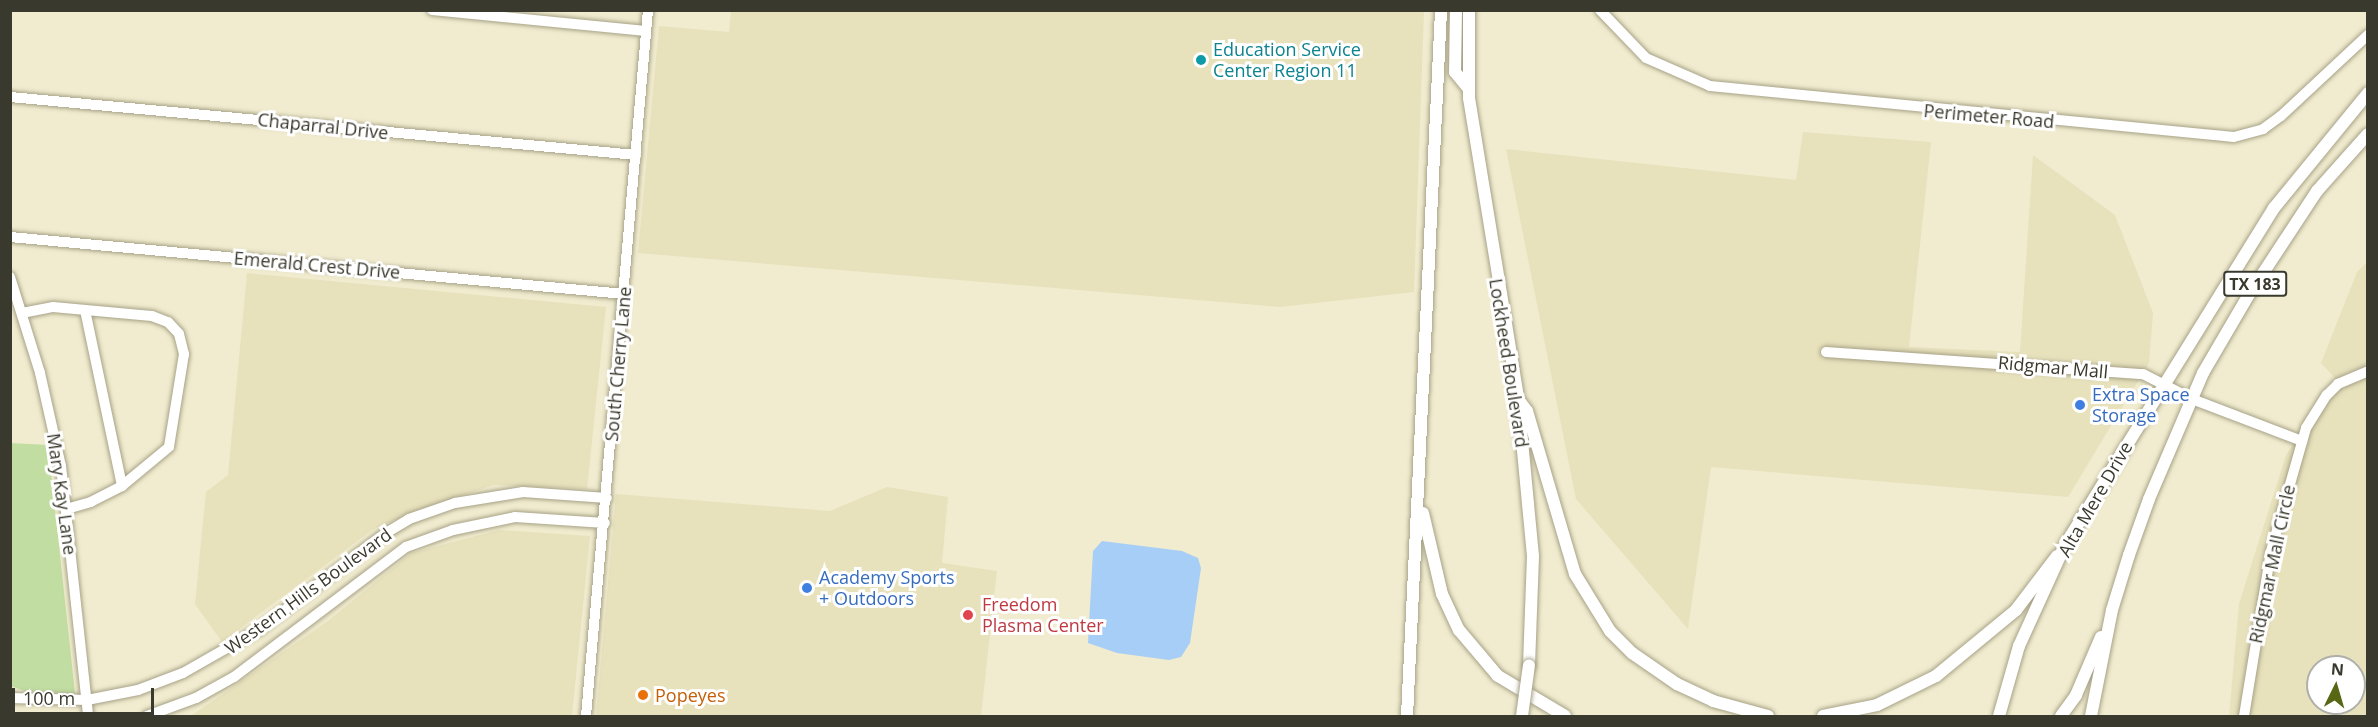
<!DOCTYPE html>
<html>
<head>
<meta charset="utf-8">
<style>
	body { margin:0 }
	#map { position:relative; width:2378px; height:727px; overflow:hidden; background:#f1eccf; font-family:"Open Sans",sans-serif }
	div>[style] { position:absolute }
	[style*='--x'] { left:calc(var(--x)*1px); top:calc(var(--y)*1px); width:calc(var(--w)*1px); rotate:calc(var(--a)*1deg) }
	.built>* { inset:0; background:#e7e1bc }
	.green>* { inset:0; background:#c1dda1 }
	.water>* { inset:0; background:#a7cef6 }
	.roads { filter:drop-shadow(0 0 2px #a7a287) drop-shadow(0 0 2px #a7a287) }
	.minor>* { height:10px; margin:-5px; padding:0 5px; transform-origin:5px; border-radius:5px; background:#fff }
	.major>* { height:12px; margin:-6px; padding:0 6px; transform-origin:6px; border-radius:6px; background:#fff }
	.bridges { filter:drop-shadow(0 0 2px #a7a287) drop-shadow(0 0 2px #a7a287) }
	.major-bridge>* { height:12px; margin:-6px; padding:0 6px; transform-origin:6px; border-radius:6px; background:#fff }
	.dots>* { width:16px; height:16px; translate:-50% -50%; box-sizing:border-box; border:3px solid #fff; border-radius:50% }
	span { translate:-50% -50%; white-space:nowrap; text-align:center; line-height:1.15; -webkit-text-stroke:6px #fff; paint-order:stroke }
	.shield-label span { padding:2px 4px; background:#fff; border:2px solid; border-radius:4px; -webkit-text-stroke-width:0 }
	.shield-label { font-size:16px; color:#3a392d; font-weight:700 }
	.culture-label { font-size:18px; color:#0d838f }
	.left { translate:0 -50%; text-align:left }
	.street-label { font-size:18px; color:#3a392d }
	.shop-label { font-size:18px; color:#366cbe }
	.health-label { font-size:18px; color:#be3a42 }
	.food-label { font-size:18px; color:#c56008 }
	.frame { position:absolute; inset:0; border:12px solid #3a392d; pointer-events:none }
	.north { position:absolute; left:2306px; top:655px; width:60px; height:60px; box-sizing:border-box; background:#fff; border:2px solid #b0b0ab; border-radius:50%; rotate:5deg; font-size:16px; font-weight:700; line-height:24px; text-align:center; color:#3a392d }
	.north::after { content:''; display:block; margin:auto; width:21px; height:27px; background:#566813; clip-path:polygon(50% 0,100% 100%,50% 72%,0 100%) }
	.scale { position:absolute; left:12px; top:688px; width:142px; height:27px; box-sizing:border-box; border:3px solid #3a392d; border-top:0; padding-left:8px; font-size:18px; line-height:21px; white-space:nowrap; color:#3a392d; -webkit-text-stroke:4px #fff; paint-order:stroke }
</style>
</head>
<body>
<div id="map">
	<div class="built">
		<i style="clip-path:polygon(731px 11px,1424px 11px,1414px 292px,1280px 307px,638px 253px,659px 26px,729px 32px)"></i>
		<i style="clip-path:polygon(1803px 132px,1931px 142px,1909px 347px,2020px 352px,2033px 155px,2115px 215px,2153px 313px,2149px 363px,2068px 497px,1711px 467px,1688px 629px,1576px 499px,1506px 149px,1796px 180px)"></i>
		<i style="clip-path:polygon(evenodd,2367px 262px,2367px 716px,2229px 716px,2239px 604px,2286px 455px,2336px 379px,2321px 363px,2357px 272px,2367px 262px,2318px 667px,2354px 667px,2354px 703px,2318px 703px,2318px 667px)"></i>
		<i style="clip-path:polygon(247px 273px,606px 307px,587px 489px,494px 485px,415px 511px,372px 530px,222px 642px,195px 604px,206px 492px,228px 475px)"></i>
		<i style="clip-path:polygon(887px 487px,948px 497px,942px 563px,997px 571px,981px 716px,596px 716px,616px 494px,830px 511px)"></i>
		<i style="clip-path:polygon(499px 530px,590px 536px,572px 716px,191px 716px,328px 621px,411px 553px)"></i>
	</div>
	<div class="green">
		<i style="clip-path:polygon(10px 443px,48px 445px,75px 693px,27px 692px,11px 686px)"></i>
	</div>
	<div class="water">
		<i style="clip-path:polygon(1102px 541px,1182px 551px,1198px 558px,1201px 568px,1190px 643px,1181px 657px,1169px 660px,1117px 653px,1088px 643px,1093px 551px)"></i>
	</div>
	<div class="roads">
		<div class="minor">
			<i style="--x:432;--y:10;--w:215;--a:5.6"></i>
			<i style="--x:1600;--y:10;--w:66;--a:46.2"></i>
			<i style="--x:1646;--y:58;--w:70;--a:23.6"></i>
			<i style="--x:1710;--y:86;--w:526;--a:5.56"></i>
			<i style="--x:2234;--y:137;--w:30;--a:-15"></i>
			<i style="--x:2263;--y:129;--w:22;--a:-36"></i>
			<i style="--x:2281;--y:116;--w:119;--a:-43"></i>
			<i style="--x:10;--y:97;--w:629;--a:5.29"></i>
			<i style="--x:10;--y:237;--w:617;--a:5.3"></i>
			<i style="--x:10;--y:277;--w:101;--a:72.6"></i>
			<i style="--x:40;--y:373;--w:95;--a:77.3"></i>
			<i style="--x:61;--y:466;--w:251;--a:83.8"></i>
			<i style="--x:85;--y:310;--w:180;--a:78.1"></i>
			<i style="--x:22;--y:313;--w:32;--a:-11"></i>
			<i style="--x:53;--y:307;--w:99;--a:5.2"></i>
			<i style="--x:152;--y:316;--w:17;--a:21"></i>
			<i style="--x:168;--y:322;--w:16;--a:47"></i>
			<i style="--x:179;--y:334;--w:21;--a:76"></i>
			<i style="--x:184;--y:354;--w:94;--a:99.2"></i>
			<i style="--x:169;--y:447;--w:61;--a:140.3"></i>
			<i style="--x:122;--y:486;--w:35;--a:153"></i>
			<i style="--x:91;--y:502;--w:26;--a:164"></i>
			<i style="--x:1826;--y:352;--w:318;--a:4"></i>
			<i style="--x:2143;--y:374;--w:55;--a:27"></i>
			<i style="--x:2192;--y:399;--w:118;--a:20.9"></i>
			<i style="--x:10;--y:698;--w:77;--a:1.5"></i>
			<i style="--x:87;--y:700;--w:52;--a:-11.1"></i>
			<i style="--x:138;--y:690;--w:48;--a:-20.7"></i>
			<i style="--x:183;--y:673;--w:89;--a:-29.7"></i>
			<i style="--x:260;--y:629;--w:158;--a:-37.3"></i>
			<i style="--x:386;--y:533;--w:27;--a:-31"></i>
			<i style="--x:409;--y:519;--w:49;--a:-19.2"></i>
			<i style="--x:455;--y:503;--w:69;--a:-9.2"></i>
			<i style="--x:523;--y:492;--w:84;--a:4.1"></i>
			<i style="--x:147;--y:716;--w:52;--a:-20.2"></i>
			<i style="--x:196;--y:698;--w:43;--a:-28.9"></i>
			<i style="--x:234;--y:677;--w:216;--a:-37.1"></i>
			<i style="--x:406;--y:547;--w:50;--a:-19.9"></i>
			<i style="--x:453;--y:530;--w:63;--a:-11.8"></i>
			<i style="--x:515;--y:517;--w:90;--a:3.8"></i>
			<i style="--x:586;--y:716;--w:709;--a:-84.98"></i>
			<i style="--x:2244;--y:716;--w:167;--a:-80.7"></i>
			<i style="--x:2271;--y:551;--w:128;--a:-74.1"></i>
			<i style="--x:2306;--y:428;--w:39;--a:-58"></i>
			<i style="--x:2327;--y:395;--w:16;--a:-45"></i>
			<i style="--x:2338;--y:384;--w:33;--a:-23"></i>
		</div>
		<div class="major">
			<i style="--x:1456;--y:10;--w:62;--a:90.9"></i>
			<i style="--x:1455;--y:72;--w:22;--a:51"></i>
			<i style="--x:1469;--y:10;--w:88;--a:90"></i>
			<i style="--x:1469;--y:98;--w:304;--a:80.7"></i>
			<i style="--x:1518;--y:398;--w:106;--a:84.6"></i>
			<i style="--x:1528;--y:504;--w:52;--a:84.5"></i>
			<i style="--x:1533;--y:556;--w:109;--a:92.1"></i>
			<i style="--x:1521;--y:403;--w:10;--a:53"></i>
			<i style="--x:1527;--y:411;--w:170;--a:73.6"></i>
			<i style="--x:1575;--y:574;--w:67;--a:58.4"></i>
			<i style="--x:1610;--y:631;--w:31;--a:45"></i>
			<i style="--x:1632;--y:653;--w:55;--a:34.6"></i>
			<i style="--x:1677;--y:684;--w:40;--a:25"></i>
			<i style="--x:1713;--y:701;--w:57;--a:15.3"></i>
			<i style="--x:1423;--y:513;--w:83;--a:76.8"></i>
			<i style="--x:1442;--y:594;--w:40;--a:65"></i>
			<i style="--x:1459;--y:630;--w:60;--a:49.7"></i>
			<i style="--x:1498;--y:676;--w:78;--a:30.8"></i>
			<i style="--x:1407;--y:716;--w:707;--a:-87.24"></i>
			<i style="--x:1823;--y:716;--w:55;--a:-11.5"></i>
			<i style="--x:1877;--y:705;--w:66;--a:-26.2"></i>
			<i style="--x:1936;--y:676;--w:104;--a:-39.5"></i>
			<i style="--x:2016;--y:610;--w:68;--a:-52.8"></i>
			<i style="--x:1999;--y:716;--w:73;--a:-74.1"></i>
			<i style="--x:2019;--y:646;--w:111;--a:-65.5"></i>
			<i style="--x:2065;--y:545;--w:397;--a:-58.2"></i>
			<i style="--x:2274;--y:208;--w:149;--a:-50.7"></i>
			<i style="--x:2061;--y:716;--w:26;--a:-54"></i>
			<i style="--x:2076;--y:695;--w:63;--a:-66.7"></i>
			<i style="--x:2091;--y:716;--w:108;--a:-78.8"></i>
			<i style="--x:2112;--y:610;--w:58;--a:-72.8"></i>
			<i style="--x:2129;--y:555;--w:59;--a:-70.3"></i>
			<i style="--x:2149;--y:499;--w:137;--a:-66.8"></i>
			<i style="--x:2203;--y:373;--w:89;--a:-59.7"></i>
			<i style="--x:2248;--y:296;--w:126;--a:-56.7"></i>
			<i style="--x:2317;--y:191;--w:76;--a:-48.2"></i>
		</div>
	</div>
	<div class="bridges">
		<div class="major-bridge">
			<i style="--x:1522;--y:716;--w:51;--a:-82.2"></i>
		</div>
	</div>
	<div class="dots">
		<i style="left:1201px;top:60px;background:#0f9aa8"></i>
		<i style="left:2080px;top:405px;background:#3f7fe0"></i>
		<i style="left:807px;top:588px;background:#3f7fe0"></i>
		<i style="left:968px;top:615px;background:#e0444e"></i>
		<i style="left:643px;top:695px;background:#e8710a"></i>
	</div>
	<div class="shield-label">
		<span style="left:2255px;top:284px">TX 183</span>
	</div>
	<div class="culture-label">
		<span class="left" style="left:1213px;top:60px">Education Service<br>Center Region 11</span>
	</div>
	<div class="street-label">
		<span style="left:1989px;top:116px;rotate:5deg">Perimeter Road</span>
		<span style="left:323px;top:126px;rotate:6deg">Chaparral Drive</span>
		<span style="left:317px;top:265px;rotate:5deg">Emerald Crest Drive</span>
		<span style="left:1509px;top:363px;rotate:81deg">Lockheed Boulevard</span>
		<span style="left:618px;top:364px;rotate:-85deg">South Cherry Lane</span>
		<span style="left:2053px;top:367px;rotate:5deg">Ridgmar Mall</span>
		<span style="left:62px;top:494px;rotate:82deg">Mary Kay Lane</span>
		<span style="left:2095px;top:499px;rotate:-60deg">Alta Mere Drive</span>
		<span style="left:2272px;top:564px;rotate:-78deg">Ridgmar Mall Circle</span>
		<span style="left:308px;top:591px;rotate:-36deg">Western Hills Boulevard</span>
	</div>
	<div class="shop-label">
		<span class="left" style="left:2092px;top:405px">Extra Space<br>Storage</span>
		<span class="left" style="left:819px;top:588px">Academy Sports<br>+ Outdoors</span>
	</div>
	<div class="health-label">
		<span class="left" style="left:982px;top:615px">Freedom<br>Plasma Center</span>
	</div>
	<div class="food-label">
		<span class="left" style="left:655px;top:695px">Popeyes</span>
	</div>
	<div class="frame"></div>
	<div class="north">N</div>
	<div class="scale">100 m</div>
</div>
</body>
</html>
